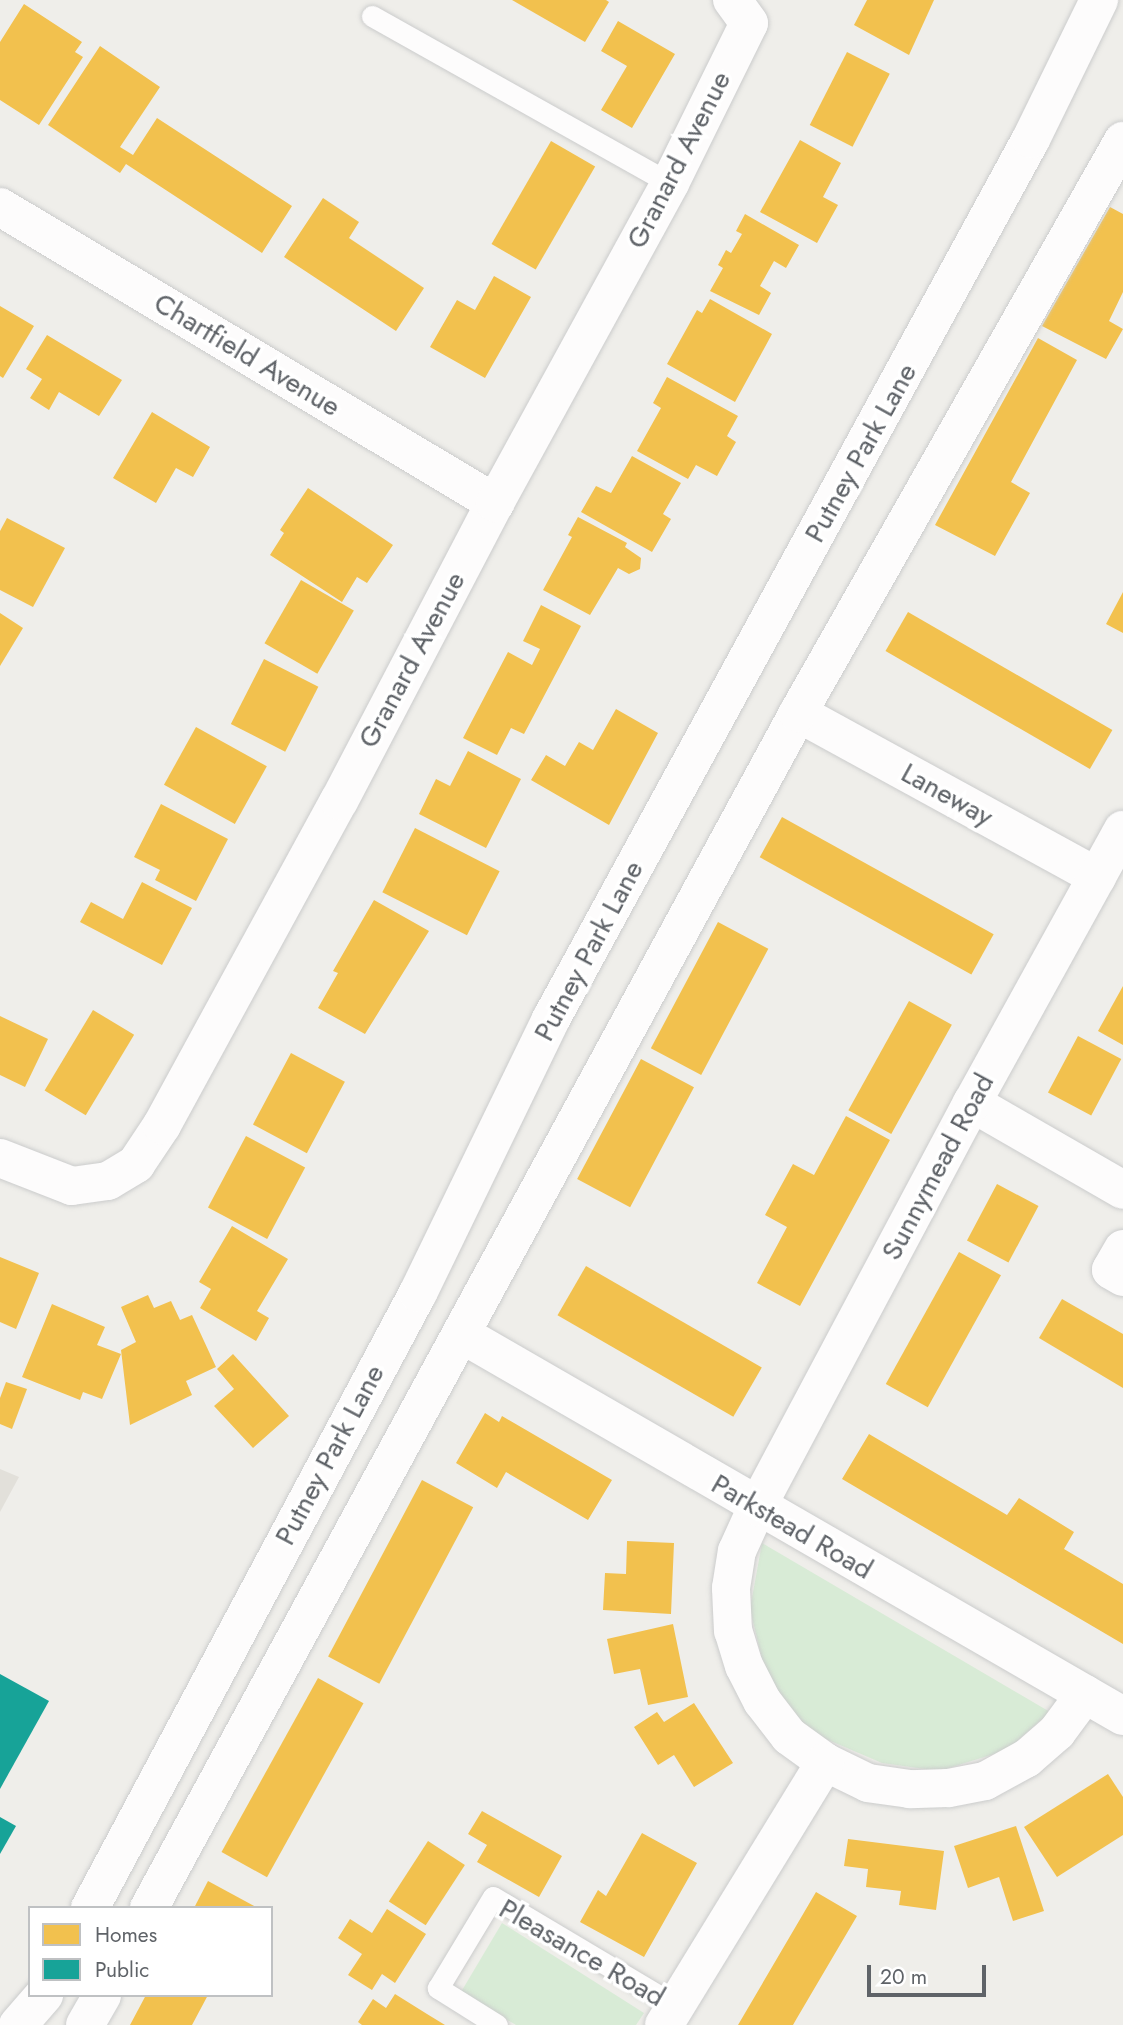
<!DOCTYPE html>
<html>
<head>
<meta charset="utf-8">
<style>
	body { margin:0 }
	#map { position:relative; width:1123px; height:2025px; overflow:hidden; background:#efeeea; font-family:Jost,sans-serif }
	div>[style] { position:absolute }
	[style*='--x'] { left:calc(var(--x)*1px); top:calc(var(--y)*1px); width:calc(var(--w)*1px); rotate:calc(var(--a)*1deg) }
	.education>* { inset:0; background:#e2e0da }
	.green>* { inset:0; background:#d8ebd6 }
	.homes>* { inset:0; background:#f2c14e; transform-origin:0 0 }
	.public>* { inset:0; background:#17a398 }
	.roads { filter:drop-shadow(0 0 2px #cbcccc) drop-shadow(0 0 2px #cbcccc) }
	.lane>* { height:21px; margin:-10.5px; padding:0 10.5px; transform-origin:10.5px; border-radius:10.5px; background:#fdfcfc }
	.street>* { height:38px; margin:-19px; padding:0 19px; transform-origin:19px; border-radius:19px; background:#fdfcfc }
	span { translate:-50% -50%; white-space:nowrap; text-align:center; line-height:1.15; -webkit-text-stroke:7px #fff; paint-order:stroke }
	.street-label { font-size:28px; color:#5f6368 }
	.legend { position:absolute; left:28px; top:1906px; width:245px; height:91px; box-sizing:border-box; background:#fff; border:2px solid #bfc1c3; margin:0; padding:9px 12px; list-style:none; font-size:21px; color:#5f6368 }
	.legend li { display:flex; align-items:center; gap:14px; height:35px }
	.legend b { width:35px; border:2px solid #bfc1c3 }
	.scale { position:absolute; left:867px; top:1965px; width:119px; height:32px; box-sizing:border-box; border:4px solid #5f6368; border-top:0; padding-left:9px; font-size:21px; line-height:24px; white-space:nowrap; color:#5f6368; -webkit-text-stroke:5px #fff; paint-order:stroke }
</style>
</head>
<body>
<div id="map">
	<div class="education">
		<i style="clip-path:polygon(0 1469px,19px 1477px,0 1512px)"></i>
	</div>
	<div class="green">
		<i style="clip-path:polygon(762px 1543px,1050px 1712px,1007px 1750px,939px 1771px,882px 1763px,812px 1733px,775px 1689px,762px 1659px,750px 1609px)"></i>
		<i style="clip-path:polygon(502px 1923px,644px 2013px,636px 2025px,516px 2025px,461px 1992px)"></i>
	</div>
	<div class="homes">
		<i style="clip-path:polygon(512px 0,606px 0,609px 2px,585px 42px)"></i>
		<i style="clip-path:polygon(867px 0,934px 0,909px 55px,854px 25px)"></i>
		<i style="clip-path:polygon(24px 4px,82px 42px,75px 52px,83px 57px,39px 125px,0 100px,0 42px)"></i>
		<i style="clip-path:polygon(618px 21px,675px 54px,632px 128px,601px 110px,627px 66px,601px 51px)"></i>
		<i style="clip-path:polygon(100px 46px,160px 87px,120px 147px,133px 155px,157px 118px,292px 206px,262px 253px,126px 164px,120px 173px,48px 125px)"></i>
		<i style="left:847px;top:52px;width:48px;height:82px;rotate:27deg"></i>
		<i style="clip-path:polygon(800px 140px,841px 163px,823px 197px,838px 205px,817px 243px,760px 212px)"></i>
		<i style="left:551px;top:141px;width:51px;height:119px;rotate:30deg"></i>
		<i style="clip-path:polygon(323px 198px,359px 222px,349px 238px,424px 288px,396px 331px,284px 257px)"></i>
		<i style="clip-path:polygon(1110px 207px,1123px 214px,1123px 292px,1109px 321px,1123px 329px,1106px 359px,1042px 326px)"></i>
		<i style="clip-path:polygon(745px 214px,799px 245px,786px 268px,774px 261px,760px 286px,771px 293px,759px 315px,710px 291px,723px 268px,718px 265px,726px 250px,731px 253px,742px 234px,736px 231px)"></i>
		<i style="clip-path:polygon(494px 276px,531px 297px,485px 378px,430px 347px,457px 300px,475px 310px)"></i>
		<i style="clip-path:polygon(710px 299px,772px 334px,735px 402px,667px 364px,697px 310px,702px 313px)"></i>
		<i style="clip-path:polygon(0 306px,34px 326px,3px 378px,0 376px)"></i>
		<i style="clip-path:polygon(47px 335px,122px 380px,99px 416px,59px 392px,49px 410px,30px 398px,42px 379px,26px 369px)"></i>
		<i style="clip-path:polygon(1038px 338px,1077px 360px,1011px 482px,1030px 493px,995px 556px,935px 525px)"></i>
		<i style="clip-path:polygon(667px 377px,738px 416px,727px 436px,736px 442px,717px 476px,696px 465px,688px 479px,637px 451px,661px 408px,653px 403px)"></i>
		<i style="clip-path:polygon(152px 412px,210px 447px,193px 477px,176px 468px,156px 503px,113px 478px)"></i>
		<i style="clip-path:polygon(632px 456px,681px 483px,663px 514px,671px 519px,652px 552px,581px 512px,596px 486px,611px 493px)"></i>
		<i style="clip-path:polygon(308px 488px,393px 545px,367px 583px,357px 577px,342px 602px,270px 555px,284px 533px,280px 530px)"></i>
		<i style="clip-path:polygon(578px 517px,627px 543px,625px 547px,641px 558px,640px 569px,629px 574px,618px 568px,590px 615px,543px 590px,572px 537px,568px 535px)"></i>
		<i style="clip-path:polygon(7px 518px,65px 548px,33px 607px,0 590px,0 531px)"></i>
		<i style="left:301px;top:580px;width:61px;height:73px;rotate:30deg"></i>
		<i style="clip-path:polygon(1123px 592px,1123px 633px,1106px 624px)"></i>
		<i style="clip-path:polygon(541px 605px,581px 626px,524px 734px,511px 728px,497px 755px,463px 738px,508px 652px,532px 665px,540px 649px,523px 641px)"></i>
		<i style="left:908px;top:612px;width:236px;height:45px;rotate:30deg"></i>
		<i style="clip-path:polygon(0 613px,23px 628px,0 666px)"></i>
		<i style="left:264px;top:659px;width:61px;height:73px;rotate:27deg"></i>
		<i style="clip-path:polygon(616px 709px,658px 733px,609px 825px,531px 780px,546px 755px,565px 766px,579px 742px,593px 750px)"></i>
		<i style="left:196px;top:727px;width:81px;height:66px;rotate:29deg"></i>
		<i style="clip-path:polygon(468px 751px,521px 779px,486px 848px,419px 814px,436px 779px,450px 786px)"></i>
		<i style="clip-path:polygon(161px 804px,228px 839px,196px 901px,155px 880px,160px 870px,134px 857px)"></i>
		<i style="left:782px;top:817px;width:242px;height:46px;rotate:29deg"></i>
		<i style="left:415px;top:828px;width:95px;height:72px;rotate:27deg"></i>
		<i style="clip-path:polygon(142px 882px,192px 908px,162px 965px,80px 922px,91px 902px,123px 919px)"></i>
		<i style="clip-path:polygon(374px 900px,429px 931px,365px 1034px,318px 1008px,338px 973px,333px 971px)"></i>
		<i style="left:718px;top:922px;width:57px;height:143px;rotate:28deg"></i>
		<i style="clip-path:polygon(1123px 986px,1123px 1045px,1098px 1031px)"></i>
		<i style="left:909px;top:1001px;width:49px;height:125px;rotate:29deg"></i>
		<i style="left:93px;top:1010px;width:48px;height:94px;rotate:31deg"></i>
		<i style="clip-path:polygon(0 1016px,48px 1039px,25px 1087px,0 1075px)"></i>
		<i style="left:1078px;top:1036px;width:49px;height:64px;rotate:28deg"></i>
		<i style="left:291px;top:1053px;width:61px;height:81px;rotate:28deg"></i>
		<i style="left:641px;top:1059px;width:60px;height:136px;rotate:28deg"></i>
		<i style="clip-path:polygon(846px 1116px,890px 1140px,800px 1306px,757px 1283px,787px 1227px,765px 1215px,793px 1164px,814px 1175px)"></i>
		<i style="left:246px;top:1136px;width:67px;height:81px;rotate:28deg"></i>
		<i style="left:997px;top:1184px;width:47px;height:64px;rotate:28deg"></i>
		<i style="clip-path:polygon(232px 1226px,288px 1259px,257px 1311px,269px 1318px,256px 1341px,200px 1308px,211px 1289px,199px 1282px)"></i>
		<i style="left:959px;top:1252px;width:48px;height:151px;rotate:29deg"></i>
		<i style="clip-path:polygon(0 1257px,39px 1273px,16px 1329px,0 1322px)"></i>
		<i style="left:586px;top:1266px;width:203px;height:57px;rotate:30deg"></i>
		<i style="clip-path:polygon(148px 1295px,154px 1308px,171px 1301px,180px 1320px,192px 1315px,216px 1367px,186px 1381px,192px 1395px,130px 1425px,121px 1350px,136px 1342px,121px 1307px)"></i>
		<i style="clip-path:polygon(1062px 1299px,1123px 1334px,1123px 1388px,1039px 1338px)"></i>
		<i style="clip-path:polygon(52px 1304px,105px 1327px,97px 1345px,121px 1354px,102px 1399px,83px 1392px,80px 1400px,22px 1377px)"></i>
		<i style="clip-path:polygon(233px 1354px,289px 1416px,253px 1448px,214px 1406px,234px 1389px,217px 1369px)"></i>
		<i style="clip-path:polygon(6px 1382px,27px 1389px,12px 1429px,0 1424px,0 1398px)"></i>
		<i style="clip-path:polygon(485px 1413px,499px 1422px,502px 1416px,612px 1480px,588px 1520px,506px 1472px,497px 1488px,456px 1463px)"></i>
		<i style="clip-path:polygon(869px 1434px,1007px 1515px,1019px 1498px,1074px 1532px,1064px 1549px,1123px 1584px,1123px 1644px,842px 1479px)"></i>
		<i style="left:422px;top:1480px;width:58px;height:200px;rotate:28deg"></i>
		<i style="clip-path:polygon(627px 1541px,674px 1543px,671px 1614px,603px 1610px,605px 1573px,626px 1574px)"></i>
		<i style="clip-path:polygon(673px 1624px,688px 1697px,648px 1705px,640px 1669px,614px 1674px,607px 1639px)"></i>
		<i style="left:318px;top:1678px;width:52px;height:199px;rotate:29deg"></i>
		<i style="clip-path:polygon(694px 1703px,733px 1763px,694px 1787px,674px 1755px,658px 1765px,634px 1727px,657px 1712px,664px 1722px)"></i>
		<i style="clip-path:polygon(1108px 1774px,1123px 1797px,1123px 1835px,1057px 1877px,1024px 1827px)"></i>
		<i style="clip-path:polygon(482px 1811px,562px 1856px,539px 1897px,477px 1862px,487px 1845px,468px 1834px)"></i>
		<i style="clip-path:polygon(1016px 1826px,1044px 1911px,1013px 1921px,999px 1877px,968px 1888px,954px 1846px)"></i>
		<i style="clip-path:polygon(642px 1833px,697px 1863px,644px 1957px,580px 1922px,598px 1890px,606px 1896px)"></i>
		<i style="clip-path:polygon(848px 1839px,944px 1851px,936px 1910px,899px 1905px,901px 1891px,866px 1887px,868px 1869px,844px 1866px)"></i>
		<i style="left:428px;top:1841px;width:44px;height:72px;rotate:33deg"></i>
		<i style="clip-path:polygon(208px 1881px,258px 1908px,194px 1908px)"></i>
		<i style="clip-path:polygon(816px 1892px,857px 1916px,797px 2018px,793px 2025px,738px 2025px)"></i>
		<i style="clip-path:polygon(387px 1909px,426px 1934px,395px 1983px,382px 1974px,372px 1990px,348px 1975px,362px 1954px,338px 1938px,350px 1919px,372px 1933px)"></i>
		<i style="clip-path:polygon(395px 1994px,427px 2014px,445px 2025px,362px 2025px,358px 2022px,373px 1999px,386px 2008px)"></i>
		<i style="clip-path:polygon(146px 1995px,208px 1995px,192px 2025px,130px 2025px)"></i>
	</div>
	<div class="public">
		<i style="clip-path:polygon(0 1674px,49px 1701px,0 1789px)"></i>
		<i style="clip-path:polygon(0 1817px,16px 1826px,0 1854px)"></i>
	</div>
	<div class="roads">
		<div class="lane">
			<i style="--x:372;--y:16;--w:342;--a:29.3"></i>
			<i style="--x:497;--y:2025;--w:70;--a:-147.9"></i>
			<i style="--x:438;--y:1988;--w:106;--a:-58.9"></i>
			<i style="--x:493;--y:1897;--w:213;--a:30.8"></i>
		</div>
		<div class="street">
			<i style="--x:0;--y:207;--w:577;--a:30.88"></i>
			<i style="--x:798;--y:713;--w:341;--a:28.7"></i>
			<i style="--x:972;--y:1103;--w:174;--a:29.9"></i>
			<i style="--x:0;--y:1158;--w:77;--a:21.3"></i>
			<i style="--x:72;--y:1186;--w:36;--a:-8"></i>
			<i style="--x:108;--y:1181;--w:33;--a:-31"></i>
			<i style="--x:136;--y:1164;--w:47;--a:-56.3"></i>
			<i style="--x:162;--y:1125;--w:369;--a:-61.4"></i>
			<i style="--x:339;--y:801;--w:336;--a:-62.4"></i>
			<i style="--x:495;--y:503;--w:365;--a:-61.3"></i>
			<i style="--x:670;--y:183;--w:178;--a:-63.7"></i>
			<i style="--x:749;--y:23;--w:29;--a:-126"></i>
			<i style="--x:1123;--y:1249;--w:24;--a:120"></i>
			<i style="--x:1111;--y:1270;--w:14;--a:30"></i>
			<i style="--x:463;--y:1335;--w:762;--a:30"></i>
			<i style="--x:1085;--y:1694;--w:47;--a:126.4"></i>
			<i style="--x:1057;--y:1732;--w:40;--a:139"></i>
			<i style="--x:1027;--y:1758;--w:48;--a:151.3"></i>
			<i style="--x:985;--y:1781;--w:38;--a:169"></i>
			<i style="--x:948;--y:1788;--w:38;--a:178"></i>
			<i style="--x:910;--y:1789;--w:42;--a:-171.9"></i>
			<i style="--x:868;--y:1783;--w:48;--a:-154"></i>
			<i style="--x:825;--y:1762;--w:44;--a:-144.2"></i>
			<i style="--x:789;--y:1736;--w:44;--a:-127.6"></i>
			<i style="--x:762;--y:1701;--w:39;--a:-117"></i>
			<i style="--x:744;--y:1666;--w:37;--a:-107"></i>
			<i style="--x:733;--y:1631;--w:43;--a:-92.7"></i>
			<i style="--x:731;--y:1588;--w:37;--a:-81"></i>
			<i style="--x:737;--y:1551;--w:48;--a:-65.6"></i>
			<i style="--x:757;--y:1507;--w:458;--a:-62"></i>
			<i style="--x:972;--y:1103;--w:312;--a:-61.1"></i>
			<i style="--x:90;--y:1908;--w:697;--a:-61.93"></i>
			<i style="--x:418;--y:1293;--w:305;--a:-64.1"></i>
			<i style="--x:551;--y:1019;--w:1002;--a:-61.39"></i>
			<i style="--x:1031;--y:139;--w:155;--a:-63.9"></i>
			<i style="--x:149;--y:1908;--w:1360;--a:-61.49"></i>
			<i style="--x:798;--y:713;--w:658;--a:-60.4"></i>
			<i style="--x:18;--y:2025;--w:40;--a:-49"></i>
			<i style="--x:85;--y:2025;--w:34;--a:-60"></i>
			<i style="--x:664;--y:2025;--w:308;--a:-58.5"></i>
		</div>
	</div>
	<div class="street-label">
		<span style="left:679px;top:160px;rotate:-63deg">Granard Avenue</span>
		<span style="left:247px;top:355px;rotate:31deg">Chartfield Avenue</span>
		<span style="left:861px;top:453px;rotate:-61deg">Putney Park Lane</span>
		<span style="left:412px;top:660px;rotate:-62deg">Granard Avenue</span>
		<span style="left:947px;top:795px;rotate:29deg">Laneway</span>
		<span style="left:589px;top:951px;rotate:-62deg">Putney Park Lane</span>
		<span style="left:938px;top:1167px;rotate:-62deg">Sunnymead Road</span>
		<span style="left:330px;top:1455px;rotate:-62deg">Putney Park Lane</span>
		<span style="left:792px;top:1527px;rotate:30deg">Parkstead Road</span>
		<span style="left:582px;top:1953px;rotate:30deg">Pleasance Road</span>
	</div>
	<ul class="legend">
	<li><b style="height:19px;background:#f2c14e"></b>Homes</li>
	<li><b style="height:19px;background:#17a398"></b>Public</li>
	</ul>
	<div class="scale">20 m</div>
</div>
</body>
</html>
